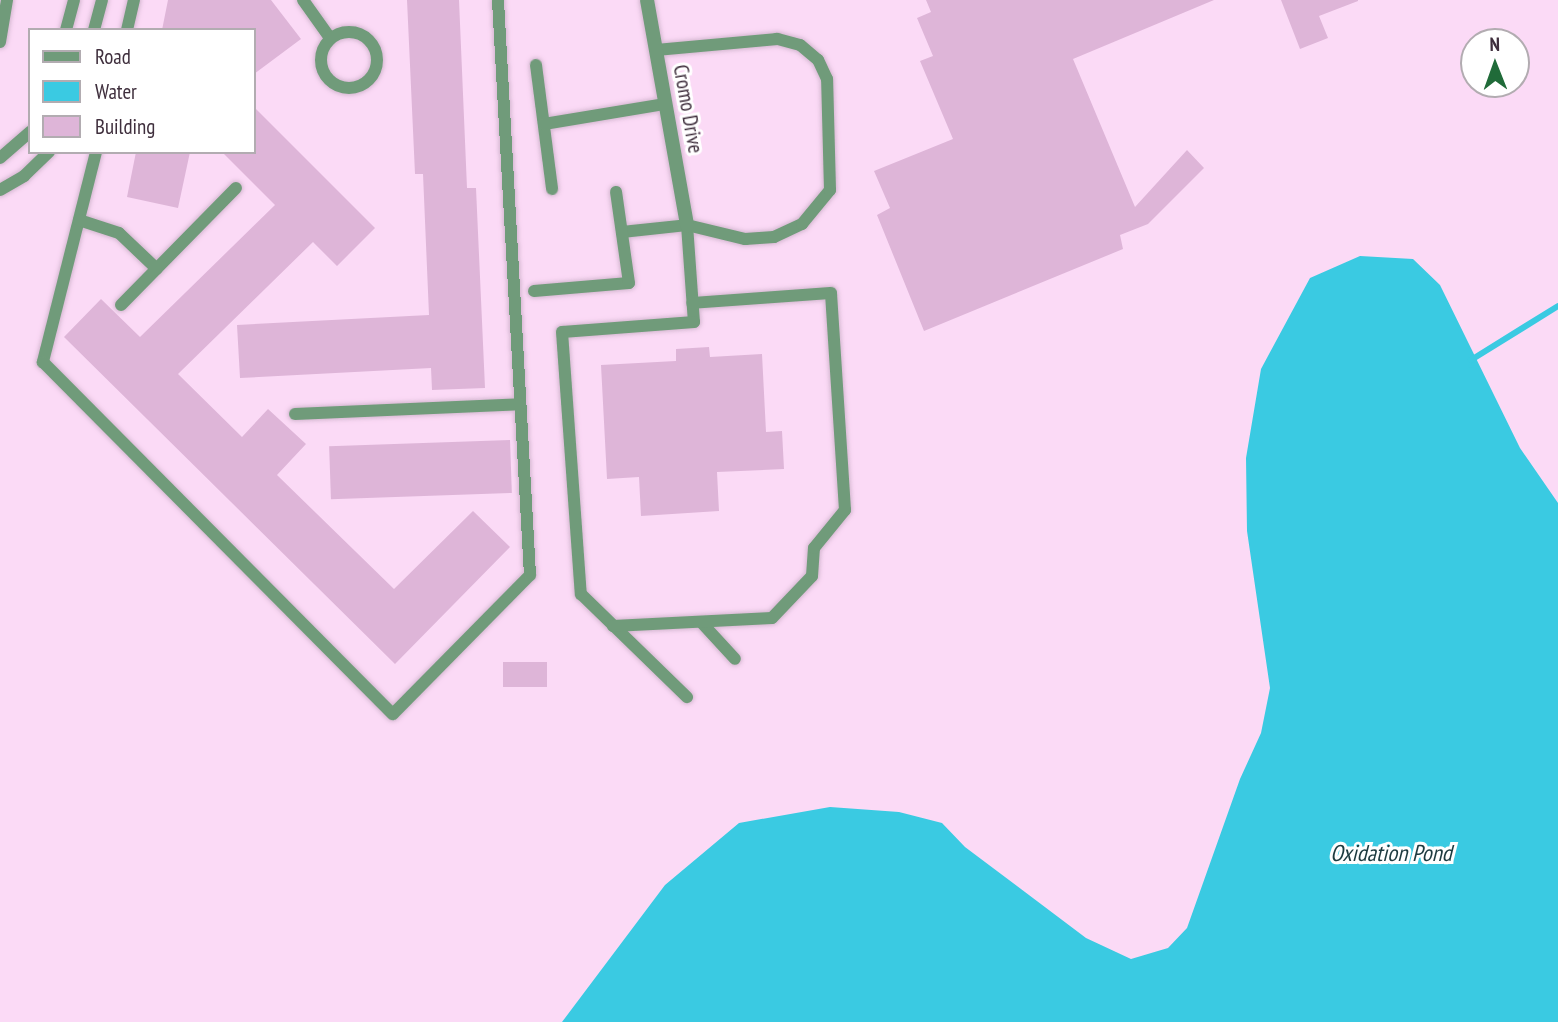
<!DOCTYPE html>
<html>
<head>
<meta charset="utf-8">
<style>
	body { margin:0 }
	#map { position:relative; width:1558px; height:1022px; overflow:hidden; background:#fbdaf6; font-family:"PT Sans Narrow",sans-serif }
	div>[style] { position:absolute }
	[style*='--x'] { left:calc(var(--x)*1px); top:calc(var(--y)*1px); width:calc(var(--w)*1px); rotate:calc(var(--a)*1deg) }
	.water>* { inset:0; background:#3acae2 }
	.stream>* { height:6px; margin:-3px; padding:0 3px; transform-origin:3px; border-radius:3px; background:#3acae2 }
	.building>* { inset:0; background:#deb5d8; transform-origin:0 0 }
	.roads { filter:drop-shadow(0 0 2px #d5b8d1) drop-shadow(0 0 2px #d5b8d1) }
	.lane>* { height:12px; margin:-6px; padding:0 6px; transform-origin:6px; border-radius:6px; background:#709b7a }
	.lane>.ring { margin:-6px; padding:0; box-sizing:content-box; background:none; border:12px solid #709b7a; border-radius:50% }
	.street>* { height:14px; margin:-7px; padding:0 7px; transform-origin:7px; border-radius:7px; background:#709b7a }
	span { translate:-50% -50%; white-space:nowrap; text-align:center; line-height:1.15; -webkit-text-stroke:6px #fff; paint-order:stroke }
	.street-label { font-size:21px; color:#3f2f3d }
	.water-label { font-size:23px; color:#1d3b40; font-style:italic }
	.legend { position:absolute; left:28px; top:28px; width:228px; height:126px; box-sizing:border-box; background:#fff; border:2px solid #b2acb1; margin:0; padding:9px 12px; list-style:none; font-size:21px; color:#3f2f3d }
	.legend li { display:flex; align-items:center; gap:14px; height:35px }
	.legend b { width:35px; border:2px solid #b2acb1 }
	.north { position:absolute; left:1460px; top:28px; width:70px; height:70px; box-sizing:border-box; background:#fff; border:2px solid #b2acb1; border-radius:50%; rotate:359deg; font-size:19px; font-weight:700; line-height:28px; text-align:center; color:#3f2f3d }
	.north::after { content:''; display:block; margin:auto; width:24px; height:32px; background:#206b39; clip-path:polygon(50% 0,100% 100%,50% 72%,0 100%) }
</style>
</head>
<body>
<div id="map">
	<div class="water">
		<i style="clip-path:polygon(1360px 256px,1413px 259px,1440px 285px,1520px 448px,1558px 503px,1558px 1022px,562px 1022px,665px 885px,739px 823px,830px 807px,899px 812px,942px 823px,965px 847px,1086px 938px,1131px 959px,1168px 948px,1187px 928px,1240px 779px,1261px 733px,1270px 688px,1247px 531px,1246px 458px,1261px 369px,1310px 278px)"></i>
	</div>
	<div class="stream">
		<i style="--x:1471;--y:365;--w:5;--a:-90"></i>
		<i style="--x:1471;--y:360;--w:102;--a:-31.8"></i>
	</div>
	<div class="building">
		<i style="clip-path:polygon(168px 0,271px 0,301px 39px,254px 74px,254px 30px,162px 30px)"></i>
		<i style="clip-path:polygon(407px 0,459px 0,467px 188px,476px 188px,485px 388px,432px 390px,431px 368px,240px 378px,237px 325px,429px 315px,423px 174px,415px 174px)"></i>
		<i style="clip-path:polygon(926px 0,1214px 0,1073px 59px,1135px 207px,1187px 150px,1204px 168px,1148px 224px,1120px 235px,1123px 249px,924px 331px,877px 215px,890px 208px,874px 171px,953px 139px,920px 61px,933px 56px,917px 18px,931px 12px)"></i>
		<i style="clip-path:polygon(1281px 0,1358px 0,1358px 1px,1319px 16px,1328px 38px,1300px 49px)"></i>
		<i style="clip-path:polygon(254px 107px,375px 228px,337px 266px,313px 242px,178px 374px,242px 437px,268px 409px,306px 444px,277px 475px,394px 589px,473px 511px,510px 547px,395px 664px,64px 337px,101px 299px,140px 337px,275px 205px,222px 152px,254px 152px)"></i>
		<i style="clip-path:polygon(136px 152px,190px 152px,178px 208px,127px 197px)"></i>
		<i style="clip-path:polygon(709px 347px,710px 357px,762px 354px,766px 432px,782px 431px,784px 469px,717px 472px,719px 511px,641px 516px,639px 477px,607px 479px,601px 365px,676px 361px,676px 349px)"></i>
		<i style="left:510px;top:440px;width:53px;height:181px;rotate:88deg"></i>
		<i style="left:503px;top:662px;width:44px;height:25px"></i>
	</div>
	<div class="roads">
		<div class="lane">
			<i style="--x:303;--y:0;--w:47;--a:54.6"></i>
			<i style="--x:66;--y:30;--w:31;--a:-75"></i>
			<i style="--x:94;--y:30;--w:31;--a:-75"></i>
			<i style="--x:127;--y:30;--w:31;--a:-77"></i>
			<i class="ring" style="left:321px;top:32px;width:44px;height:44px"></i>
			<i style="--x:0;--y:42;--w:43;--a:-80.5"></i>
			<i style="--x:536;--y:65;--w:125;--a:82.6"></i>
			<i style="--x:544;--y:124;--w:123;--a:-9.4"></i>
			<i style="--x:96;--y:152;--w:217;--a:104.2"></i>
			<i style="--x:43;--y:362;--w:496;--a:45.2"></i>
			<i style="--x:393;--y:714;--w:195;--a:-45.4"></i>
			<i style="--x:530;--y:575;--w:576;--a:-93.19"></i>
			<i style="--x:0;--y:158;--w:40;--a:-41"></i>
			<i style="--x:0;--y:190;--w:28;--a:-30"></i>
			<i style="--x:24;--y:176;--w:35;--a:-44"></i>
			<i style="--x:79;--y:220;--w:42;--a:18"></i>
			<i style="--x:119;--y:233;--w:52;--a:43.5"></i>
			<i style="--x:687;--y:225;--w:97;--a:85.9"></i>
			<i style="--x:694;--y:322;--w:132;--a:175.7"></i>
			<i style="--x:562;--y:332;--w:263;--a:85.9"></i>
			<i style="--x:581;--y:594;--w:148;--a:44.2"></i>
			<i style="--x:622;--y:232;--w:65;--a:-6.1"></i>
			<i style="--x:687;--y:225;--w:60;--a:13.6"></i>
			<i style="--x:745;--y:239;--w:29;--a:-4"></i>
			<i style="--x:774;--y:237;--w:31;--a:-25"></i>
			<i style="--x:802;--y:224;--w:44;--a:-50.5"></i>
			<i style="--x:830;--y:190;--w:111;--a:-91.5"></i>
			<i style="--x:827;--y:79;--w:21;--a:-115"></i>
			<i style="--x:818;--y:60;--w:23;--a:-140"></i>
			<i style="--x:800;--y:45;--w:24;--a:-165"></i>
			<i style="--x:777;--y:39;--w:121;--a:174.8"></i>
			<i style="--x:534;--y:291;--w:95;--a:-4.8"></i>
			<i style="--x:629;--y:283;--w:92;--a:-98.1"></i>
			<i style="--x:121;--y:305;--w:164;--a:-45.5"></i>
			<i style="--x:295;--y:414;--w:225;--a:-2.5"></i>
			<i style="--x:701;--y:622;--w:50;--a:47.4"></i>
			<i style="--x:613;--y:626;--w:159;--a:-2.9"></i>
			<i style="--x:772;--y:618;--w:58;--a:-46.4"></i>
			<i style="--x:812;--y:576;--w:28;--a:-86"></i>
			<i style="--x:814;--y:548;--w:49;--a:-50.8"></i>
			<i style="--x:845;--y:510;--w:217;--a:-93.7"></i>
			<i style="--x:831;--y:293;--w:139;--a:175.9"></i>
		</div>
		<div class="street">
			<i style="--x:647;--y:0;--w:229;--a:79.9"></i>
		</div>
	</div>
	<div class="street-label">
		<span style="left:688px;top:109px;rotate:80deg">Cromo Drive</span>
	</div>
	<div class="water-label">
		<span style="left:1391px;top:853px">Oxidation Pond</span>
	</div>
	<ul class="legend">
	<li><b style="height:9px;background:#709b7a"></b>Road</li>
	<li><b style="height:19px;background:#3acae2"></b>Water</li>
	<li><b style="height:19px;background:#deb5d8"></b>Building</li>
	</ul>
	<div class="north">N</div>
</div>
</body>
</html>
